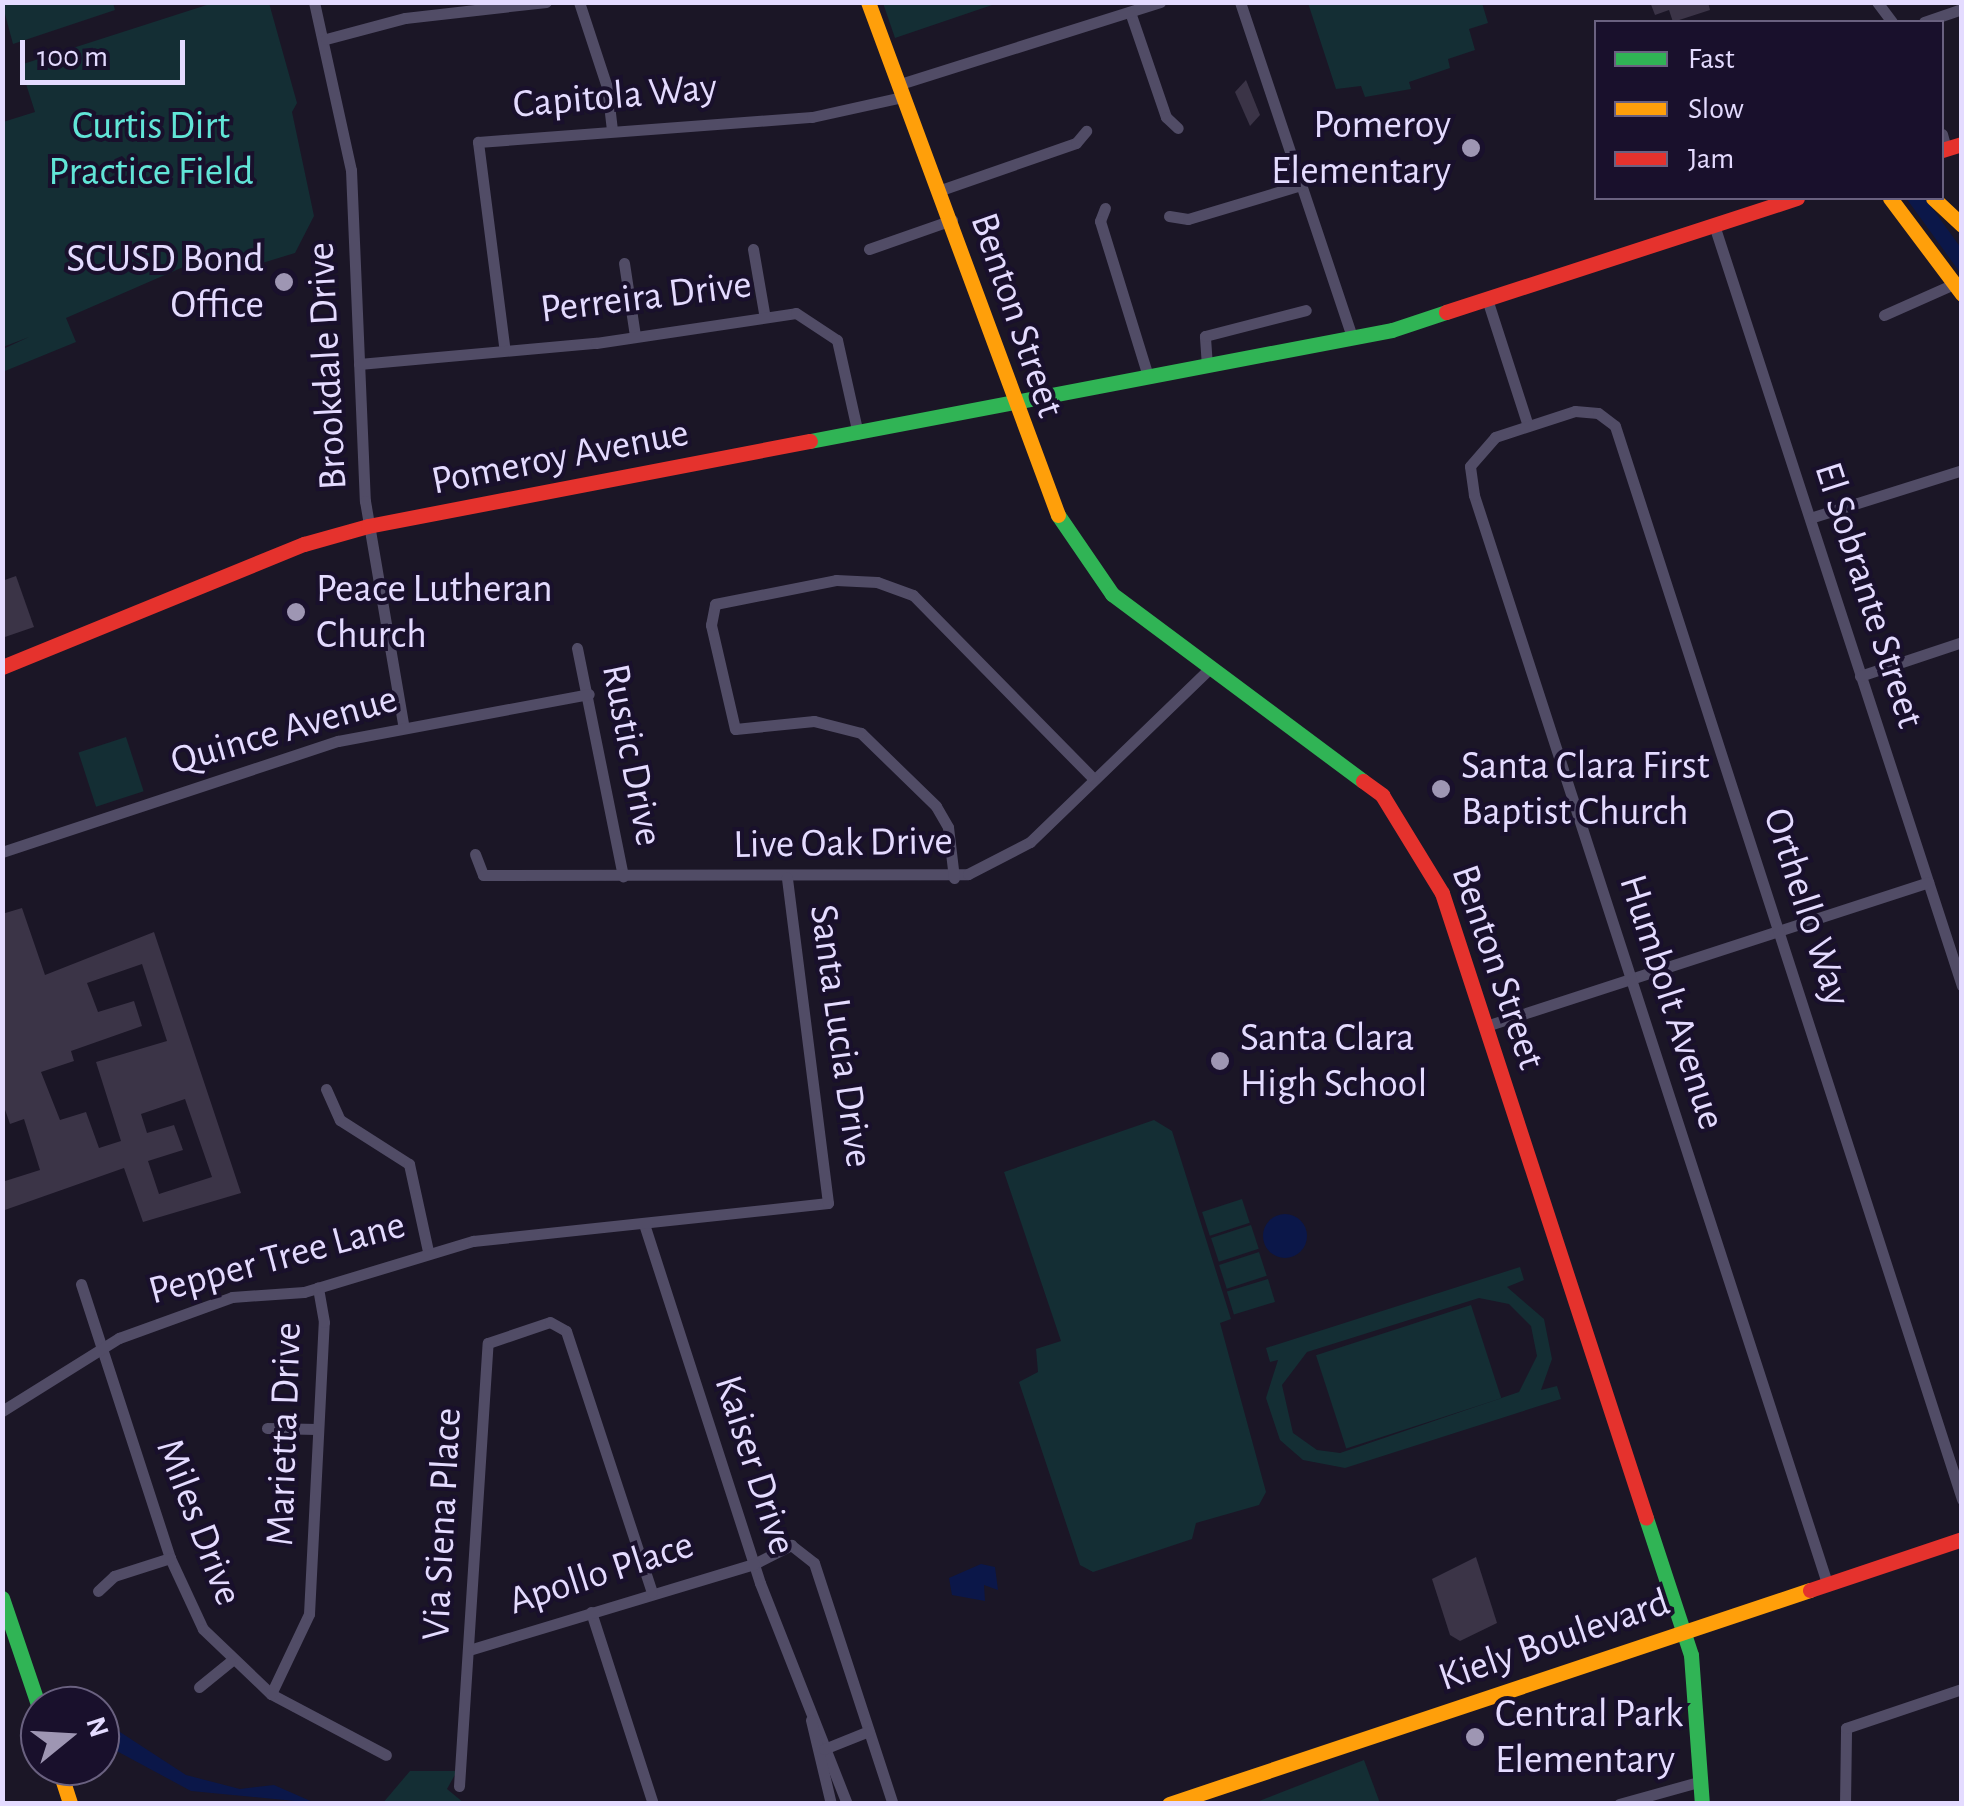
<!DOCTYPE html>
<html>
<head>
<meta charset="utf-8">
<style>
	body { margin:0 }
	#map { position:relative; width:1964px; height:1806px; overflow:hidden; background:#1b1626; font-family:"Alegreya Sans",sans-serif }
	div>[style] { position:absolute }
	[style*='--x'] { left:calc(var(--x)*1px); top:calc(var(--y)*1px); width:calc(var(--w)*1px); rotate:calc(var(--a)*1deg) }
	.green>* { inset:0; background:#142e34; transform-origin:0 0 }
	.water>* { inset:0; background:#0b1749 }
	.round { border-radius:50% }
	.building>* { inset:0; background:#3b3447 }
	.street>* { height:11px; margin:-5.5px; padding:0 5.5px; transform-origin:5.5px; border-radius:5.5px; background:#514c66 }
	.fast>* { height:15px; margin:-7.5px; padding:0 7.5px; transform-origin:7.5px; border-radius:7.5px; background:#30b455 }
	.slow>* { height:15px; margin:-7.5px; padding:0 7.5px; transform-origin:7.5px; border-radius:7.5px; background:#ff9f0a }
	.jam>* { height:15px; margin:-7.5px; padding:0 7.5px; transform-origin:7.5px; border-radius:7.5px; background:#e5322d }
	.dots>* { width:28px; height:28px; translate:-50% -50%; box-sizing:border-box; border:5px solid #19102c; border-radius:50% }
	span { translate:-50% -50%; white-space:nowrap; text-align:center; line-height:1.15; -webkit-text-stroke:8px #19102c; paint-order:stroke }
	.street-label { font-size:40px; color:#e4dbff }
	.poi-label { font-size:40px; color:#e4dbff }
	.right { translate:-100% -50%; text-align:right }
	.left { translate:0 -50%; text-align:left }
	.park-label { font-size:40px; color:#61e5d7 }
	.frame { position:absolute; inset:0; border:5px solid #e4dbff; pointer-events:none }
	.legend { position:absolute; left:1594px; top:20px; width:350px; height:180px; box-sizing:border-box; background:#19102c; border:2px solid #6a6180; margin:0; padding:12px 18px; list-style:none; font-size:30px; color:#e4dbff }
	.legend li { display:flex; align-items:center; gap:20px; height:50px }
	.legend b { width:50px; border:2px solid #6a6180 }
	.north { position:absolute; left:20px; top:1686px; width:100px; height:100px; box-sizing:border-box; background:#19102c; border:2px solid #6a6180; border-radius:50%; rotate:72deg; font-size:28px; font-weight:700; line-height:40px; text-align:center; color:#e4dbff }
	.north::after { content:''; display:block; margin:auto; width:35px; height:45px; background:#9e96b3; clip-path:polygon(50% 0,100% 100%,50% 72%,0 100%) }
	.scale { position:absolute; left:20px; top:40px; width:165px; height:45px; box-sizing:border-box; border:5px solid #e4dbff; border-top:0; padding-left:12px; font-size:30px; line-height:35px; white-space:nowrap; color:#e4dbff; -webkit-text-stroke:8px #19102c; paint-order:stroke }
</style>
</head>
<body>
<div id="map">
	<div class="green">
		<i style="clip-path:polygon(216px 2px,269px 3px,297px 103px,292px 112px,314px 216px,295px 253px,242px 269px,220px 251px,66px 318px,76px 342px,5px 371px,3px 349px,29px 337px,3px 347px,3px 122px,35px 112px,20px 65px)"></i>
		<i style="clip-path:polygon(2px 3px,113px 3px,115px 10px,13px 44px)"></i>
		<i style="clip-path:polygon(883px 3px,883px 2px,998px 3px,895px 38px)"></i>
		<i style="clip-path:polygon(1308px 3px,1482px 3px,1488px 23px,1469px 29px,1475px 50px,1448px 59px,1450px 68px,1409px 82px,1411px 89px,1365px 97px,1361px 86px,1336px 89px)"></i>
		<i style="left:126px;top:737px;width:57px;height:50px;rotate:72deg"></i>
		<i style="clip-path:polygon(1154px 1120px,1172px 1131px,1231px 1319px,1220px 1323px,1266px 1492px,1259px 1505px,1196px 1523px,1192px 1539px,1093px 1572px,1080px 1565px,1019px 1382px,1038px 1372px,1036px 1349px,1061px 1341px,1004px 1172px)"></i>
		<i style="left:1242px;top:1199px;width:25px;height:42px;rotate:72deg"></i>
		<i style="left:1251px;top:1225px;width:25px;height:42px;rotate:72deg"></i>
		<i style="left:1259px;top:1252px;width:25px;height:42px;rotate:72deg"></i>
		<i style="clip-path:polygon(evenodd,1520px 1267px,1524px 1280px,1507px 1287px,1544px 1319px,1552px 1359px,1541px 1390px,1557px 1386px,1561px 1399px,1345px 1468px,1303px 1460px,1280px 1440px,1266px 1398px,1278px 1360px,1270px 1362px,1266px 1348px,1520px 1267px,1479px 1298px,1509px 1304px,1531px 1326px,1537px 1356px,1519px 1392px,1340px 1453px,1317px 1450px,1293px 1433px,1282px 1385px,1307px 1352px,1479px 1298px)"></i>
		<i style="left:1268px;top:1279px;width:24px;height:43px;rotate:73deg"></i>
		<i style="left:1471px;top:1305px;width:98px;height:163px;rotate:72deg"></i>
		<i style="clip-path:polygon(1364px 1760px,1380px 1803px,1254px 1803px)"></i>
		<i style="clip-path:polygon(410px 1771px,457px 1771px,447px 1789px,464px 1803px,382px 1804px)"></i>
	</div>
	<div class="water">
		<i style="clip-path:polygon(1906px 198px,1925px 198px,1961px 248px,1961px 274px)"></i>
		<i class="round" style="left:1263px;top:1214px;width:44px;height:44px"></i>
		<i style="clip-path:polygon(981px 1564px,995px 1567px,998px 1590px,984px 1585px,985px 1601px,952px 1595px,949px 1578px)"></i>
		<i style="clip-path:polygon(100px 1719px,186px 1775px,240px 1789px,274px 1785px,315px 1803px,191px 1791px,100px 1742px)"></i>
	</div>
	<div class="building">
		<i style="clip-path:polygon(1650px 2px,1708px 2px,1710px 10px,1673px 22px,1669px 10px,1655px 15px)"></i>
		<i style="clip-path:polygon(1246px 80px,1260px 115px,1250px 126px,1235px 92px)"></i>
		<i style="clip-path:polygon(16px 576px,34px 627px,2px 638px,2px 581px)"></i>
		<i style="clip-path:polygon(evenodd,22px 908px,45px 975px,154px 932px,241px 1193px,143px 1222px,124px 1168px,2px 1211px,2px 1182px,40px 1170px,24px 1119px,10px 1124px,2px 1101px,2px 914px,22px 908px,142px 964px,167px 1041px,96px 1062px,121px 1141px,99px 1148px,86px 1112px,60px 1120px,41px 1072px,74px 1061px,71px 1051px,142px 1026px,134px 1001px,98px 1012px,87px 983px,142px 964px,22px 908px,185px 1099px,212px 1177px,159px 1194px,148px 1161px,183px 1150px,174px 1125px,147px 1133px,141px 1114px,185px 1099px)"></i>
		<i style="clip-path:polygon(1476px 1557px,1497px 1623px,1460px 1641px,1450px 1635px,1432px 1579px)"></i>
	</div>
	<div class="street">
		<i style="--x:314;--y:2;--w:172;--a:77.6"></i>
		<i style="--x:351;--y:170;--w:331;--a:87.6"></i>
		<i style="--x:365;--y:501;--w:230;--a:80.3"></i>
		<i style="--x:579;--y:2;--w:89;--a:71.8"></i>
		<i style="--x:607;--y:87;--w:43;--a:83.4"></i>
		<i style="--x:1240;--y:2;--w:355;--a:71.5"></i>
		<i style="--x:1877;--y:2;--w:25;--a:53"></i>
		<i style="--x:1130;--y:12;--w:111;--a:71.1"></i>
		<i style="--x:1166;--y:117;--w:16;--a:43"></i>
		<i style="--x:1924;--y:22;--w:40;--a:-18.9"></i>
		<i style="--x:326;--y:39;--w:82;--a:-14.9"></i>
		<i style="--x:405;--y:18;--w:142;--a:-6.5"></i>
		<i style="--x:897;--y:85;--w:276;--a:-17.5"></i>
		<i style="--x:1942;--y:134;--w:16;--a:75"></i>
		<i style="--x:938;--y:191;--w:146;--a:-19.2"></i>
		<i style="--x:1076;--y:143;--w:16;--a:-50"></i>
		<i style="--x:1105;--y:208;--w:14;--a:111"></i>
		<i style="--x:1100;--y:221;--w:162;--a:72.8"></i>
		<i style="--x:1169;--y:216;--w:19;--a:9"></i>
		<i style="--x:1188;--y:219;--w:118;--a:-16.7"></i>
		<i style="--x:1714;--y:225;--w:800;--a:71.95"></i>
		<i style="--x:753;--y:249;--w:65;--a:80.2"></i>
		<i style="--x:869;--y:249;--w:88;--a:-19.3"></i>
		<i style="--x:624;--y:263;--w:74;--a:81.4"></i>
		<i style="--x:1487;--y:299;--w:133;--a:72.1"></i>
		<i style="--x:1884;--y:315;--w:77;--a:-23.9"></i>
		<i style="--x:504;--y:345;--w:205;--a:-97.3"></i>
		<i style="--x:478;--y:142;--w:335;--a:-4.3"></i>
		<i style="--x:812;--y:117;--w:92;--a:-12.5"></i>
		<i style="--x:359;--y:364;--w:238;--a:-5.1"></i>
		<i style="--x:596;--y:343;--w:202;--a:-8.5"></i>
		<i style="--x:796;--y:313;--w:49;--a:33.4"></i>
		<i style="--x:837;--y:340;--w:96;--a:77.4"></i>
		<i style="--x:1207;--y:366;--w:30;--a:-94"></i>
		<i style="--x:1205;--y:336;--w:104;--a:-14.4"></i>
		<i style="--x:1810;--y:518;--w:159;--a:-17.5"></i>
		<i style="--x:577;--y:648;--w:233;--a:78.6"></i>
		<i style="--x:1860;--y:676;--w:108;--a:-18.4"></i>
		<i style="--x:2;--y:852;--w:354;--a:-18.3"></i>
		<i style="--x:338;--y:741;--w:255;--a:-10.6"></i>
		<i style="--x:475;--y:854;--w:22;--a:69"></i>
		<i style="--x:483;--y:875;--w:485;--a:-0.1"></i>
		<i style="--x:968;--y:874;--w:70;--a:-27.3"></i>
		<i style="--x:1030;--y:842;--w:249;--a:-44"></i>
		<i style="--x:954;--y:878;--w:51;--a:-96.7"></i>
		<i style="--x:948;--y:827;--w:24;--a:-120"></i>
		<i style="--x:936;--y:806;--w:105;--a:-135.8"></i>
		<i style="--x:861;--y:733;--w:49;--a:-165.7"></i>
		<i style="--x:814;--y:721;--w:79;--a:174.2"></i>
		<i style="--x:735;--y:729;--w:107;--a:-103"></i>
		<i style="--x:711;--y:625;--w:21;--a:-79"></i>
		<i style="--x:715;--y:604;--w:123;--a:-11.2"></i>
		<i style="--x:836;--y:580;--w:41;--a:2.8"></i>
		<i style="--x:877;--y:582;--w:38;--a:20"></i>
		<i style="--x:913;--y:595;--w:258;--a:45.5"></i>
		<i style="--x:1486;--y:1026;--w:465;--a:-18"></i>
		<i style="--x:326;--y:1089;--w:34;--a:66"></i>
		<i style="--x:340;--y:1120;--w:82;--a:32.5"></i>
		<i style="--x:409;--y:1164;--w:89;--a:77.7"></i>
		<i style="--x:645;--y:1227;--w:374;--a:72.1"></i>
		<i style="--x:760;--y:1583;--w:238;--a:68.5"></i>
		<i style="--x:81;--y:1284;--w:288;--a:72"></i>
		<i style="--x:170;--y:1558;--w:78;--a:65.1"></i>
		<i style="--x:203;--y:1629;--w:94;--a:43.7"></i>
		<i style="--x:271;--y:1694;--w:130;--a:27.9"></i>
		<i style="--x:2;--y:1411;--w:138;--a:-32"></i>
		<i style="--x:119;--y:1338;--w:120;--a:-19.9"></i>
		<i style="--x:232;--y:1297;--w:72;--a:-4"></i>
		<i style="--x:304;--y:1292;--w:177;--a:-16.8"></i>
		<i style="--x:473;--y:1241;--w:357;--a:-6.1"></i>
		<i style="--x:828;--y:1203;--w:328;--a:-97.2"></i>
		<i style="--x:267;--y:1428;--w:50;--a:1.1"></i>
		<i style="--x:754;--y:1564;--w:42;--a:-27.2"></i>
		<i style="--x:791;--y:1545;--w:29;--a:38"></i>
		<i style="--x:814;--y:1563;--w:254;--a:71.9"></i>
		<i style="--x:1827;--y:1583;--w:1144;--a:-107.98"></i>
		<i style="--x:1474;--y:495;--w:29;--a:-98"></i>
		<i style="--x:1470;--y:466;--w:38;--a:-49"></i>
		<i style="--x:1495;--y:437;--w:84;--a:-18"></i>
		<i style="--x:1575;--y:411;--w:23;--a:5"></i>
		<i style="--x:1598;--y:413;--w:21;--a:37"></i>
		<i style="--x:1615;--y:426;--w:1128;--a:72.08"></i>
		<i style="--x:98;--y:1591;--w:22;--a:-43"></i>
		<i style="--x:114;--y:1576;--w:59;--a:-17.8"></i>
		<i style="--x:591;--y:1612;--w:202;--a:72.1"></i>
		<i style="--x:469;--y:1650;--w:298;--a:-16.8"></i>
		<i style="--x:199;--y:1687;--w:40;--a:-39"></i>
		<i style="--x:271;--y:1694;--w:89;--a:-64.6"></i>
		<i style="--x:309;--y:1614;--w:292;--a:-87.1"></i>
		<i style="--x:324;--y:1322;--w:35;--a:-100"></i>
		<i style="--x:811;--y:1720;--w:86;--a:76.6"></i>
		<i style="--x:824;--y:1749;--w:48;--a:-21.8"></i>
		<i style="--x:459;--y:1786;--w:444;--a:-86.3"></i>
		<i style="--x:488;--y:1343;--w:65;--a:-18.7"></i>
		<i style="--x:550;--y:1322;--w:18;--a:29"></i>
		<i style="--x:566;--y:1331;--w:275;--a:71.8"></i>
		<i style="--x:1619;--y:1804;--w:86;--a:-15.5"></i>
		<i style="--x:1845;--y:1804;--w:76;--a:-89.2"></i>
		<i style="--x:1846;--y:1728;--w:122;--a:-18.6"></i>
	</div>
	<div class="fast">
		<i style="--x:810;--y:441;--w:592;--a:-10.8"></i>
		<i style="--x:1392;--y:330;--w:57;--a:-18.4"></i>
		<i style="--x:1058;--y:515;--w:96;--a:55.6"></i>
		<i style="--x:1112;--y:594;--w:313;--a:36.7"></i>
		<i style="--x:1646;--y:1518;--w:144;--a:71.8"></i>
		<i style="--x:1691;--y:1655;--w:149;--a:85.8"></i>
		<i style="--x:2;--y:1598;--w:118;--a:71.3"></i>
	</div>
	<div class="slow">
		<i style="--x:868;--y:2;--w:547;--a:69.68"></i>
		<i style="--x:1890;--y:198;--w:120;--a:53.1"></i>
		<i style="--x:1933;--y:198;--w:40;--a:43"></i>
		<i style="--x:58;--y:1766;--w:40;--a:72"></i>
		<i style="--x:1169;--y:1804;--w:676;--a:-18.46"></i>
	</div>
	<div class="jam">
		<i style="--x:1942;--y:150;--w:21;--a:-17"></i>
		<i style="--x:1446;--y:312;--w:369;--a:-18"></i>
		<i style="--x:2;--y:667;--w:326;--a:-22.2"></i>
		<i style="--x:304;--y:544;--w:66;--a:-15.7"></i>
		<i style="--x:368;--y:526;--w:450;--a:-10.9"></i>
		<i style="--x:1363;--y:781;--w:24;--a:36"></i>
		<i style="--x:1382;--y:795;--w:115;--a:58.5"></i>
		<i style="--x:1442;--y:893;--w:657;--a:71.92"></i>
		<i style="--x:1810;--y:1590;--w:160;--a:-18.5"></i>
	</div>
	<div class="dots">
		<i style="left:1471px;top:148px;background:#9e96b3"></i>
		<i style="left:284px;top:282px;background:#9e96b3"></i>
		<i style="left:296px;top:612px;background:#9e96b3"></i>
		<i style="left:1441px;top:789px;background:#9e96b3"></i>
		<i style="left:1220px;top:1061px;background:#9e96b3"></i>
		<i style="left:1475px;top:1737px;background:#9e96b3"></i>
	</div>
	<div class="street-label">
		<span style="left:615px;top:96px;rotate:-5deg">Capitola Way</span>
		<span style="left:646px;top:297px;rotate:-7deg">Perreira Drive</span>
		<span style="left:1017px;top:315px;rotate:71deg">Benton Street</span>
		<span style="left:327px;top:366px;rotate:-93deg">Brookdale Drive</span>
		<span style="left:560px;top:457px;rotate:-11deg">Pomeroy Avenue</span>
		<span style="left:1869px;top:595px;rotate:72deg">El Sobrante Street</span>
		<span style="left:284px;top:730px;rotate:-16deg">Quince Avenue</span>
		<span style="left:632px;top:755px;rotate:79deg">Rustic Drive</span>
		<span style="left:843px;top:843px;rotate:-1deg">Live Oak Drive</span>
		<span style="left:1807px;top:907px;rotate:72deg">Orthello Way</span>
		<span style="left:1498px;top:967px;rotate:71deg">Benton Street</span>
		<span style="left:1672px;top:1002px;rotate:72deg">Humbolt Avenue</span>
		<span style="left:841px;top:1036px;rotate:82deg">Santa Lucia Drive</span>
		<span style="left:277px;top:1258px;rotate:-15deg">Pepper Tree Lane</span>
		<span style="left:284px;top:1434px;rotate:-88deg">Marietta Drive</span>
		<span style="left:755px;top:1465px;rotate:72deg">Kaiser Drive</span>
		<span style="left:199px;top:1522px;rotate:69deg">Miles Drive</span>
		<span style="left:442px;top:1524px;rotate:-87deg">Via Siena Place</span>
		<span style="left:601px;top:1573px;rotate:-18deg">Apollo Place</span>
		<span style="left:1554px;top:1640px;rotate:-19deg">Kiely Boulevard</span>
	</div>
	<div class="poi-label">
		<span class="right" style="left:1451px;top:148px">Pomeroy<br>Elementary</span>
		<span class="right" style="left:264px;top:282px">SCUSD Bond<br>Office</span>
		<span class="left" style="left:316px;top:612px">Peace Lutheran<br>Church</span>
		<span class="left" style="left:1461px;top:789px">Santa Clara First<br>Baptist Church</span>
		<span class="left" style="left:1240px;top:1061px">Santa Clara<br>High School</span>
		<span class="left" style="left:1495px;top:1737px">Central Park<br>Elementary</span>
	</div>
	<div class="park-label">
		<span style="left:151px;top:149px">Curtis Dirt<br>Practice Field</span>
	</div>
	<div class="frame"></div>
	<ul class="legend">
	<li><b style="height:12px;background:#30b455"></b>Fast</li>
	<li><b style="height:12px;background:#ff9f0a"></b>Slow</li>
	<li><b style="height:12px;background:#e5322d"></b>Jam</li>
	</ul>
	<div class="north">N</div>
	<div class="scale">100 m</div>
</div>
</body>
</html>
